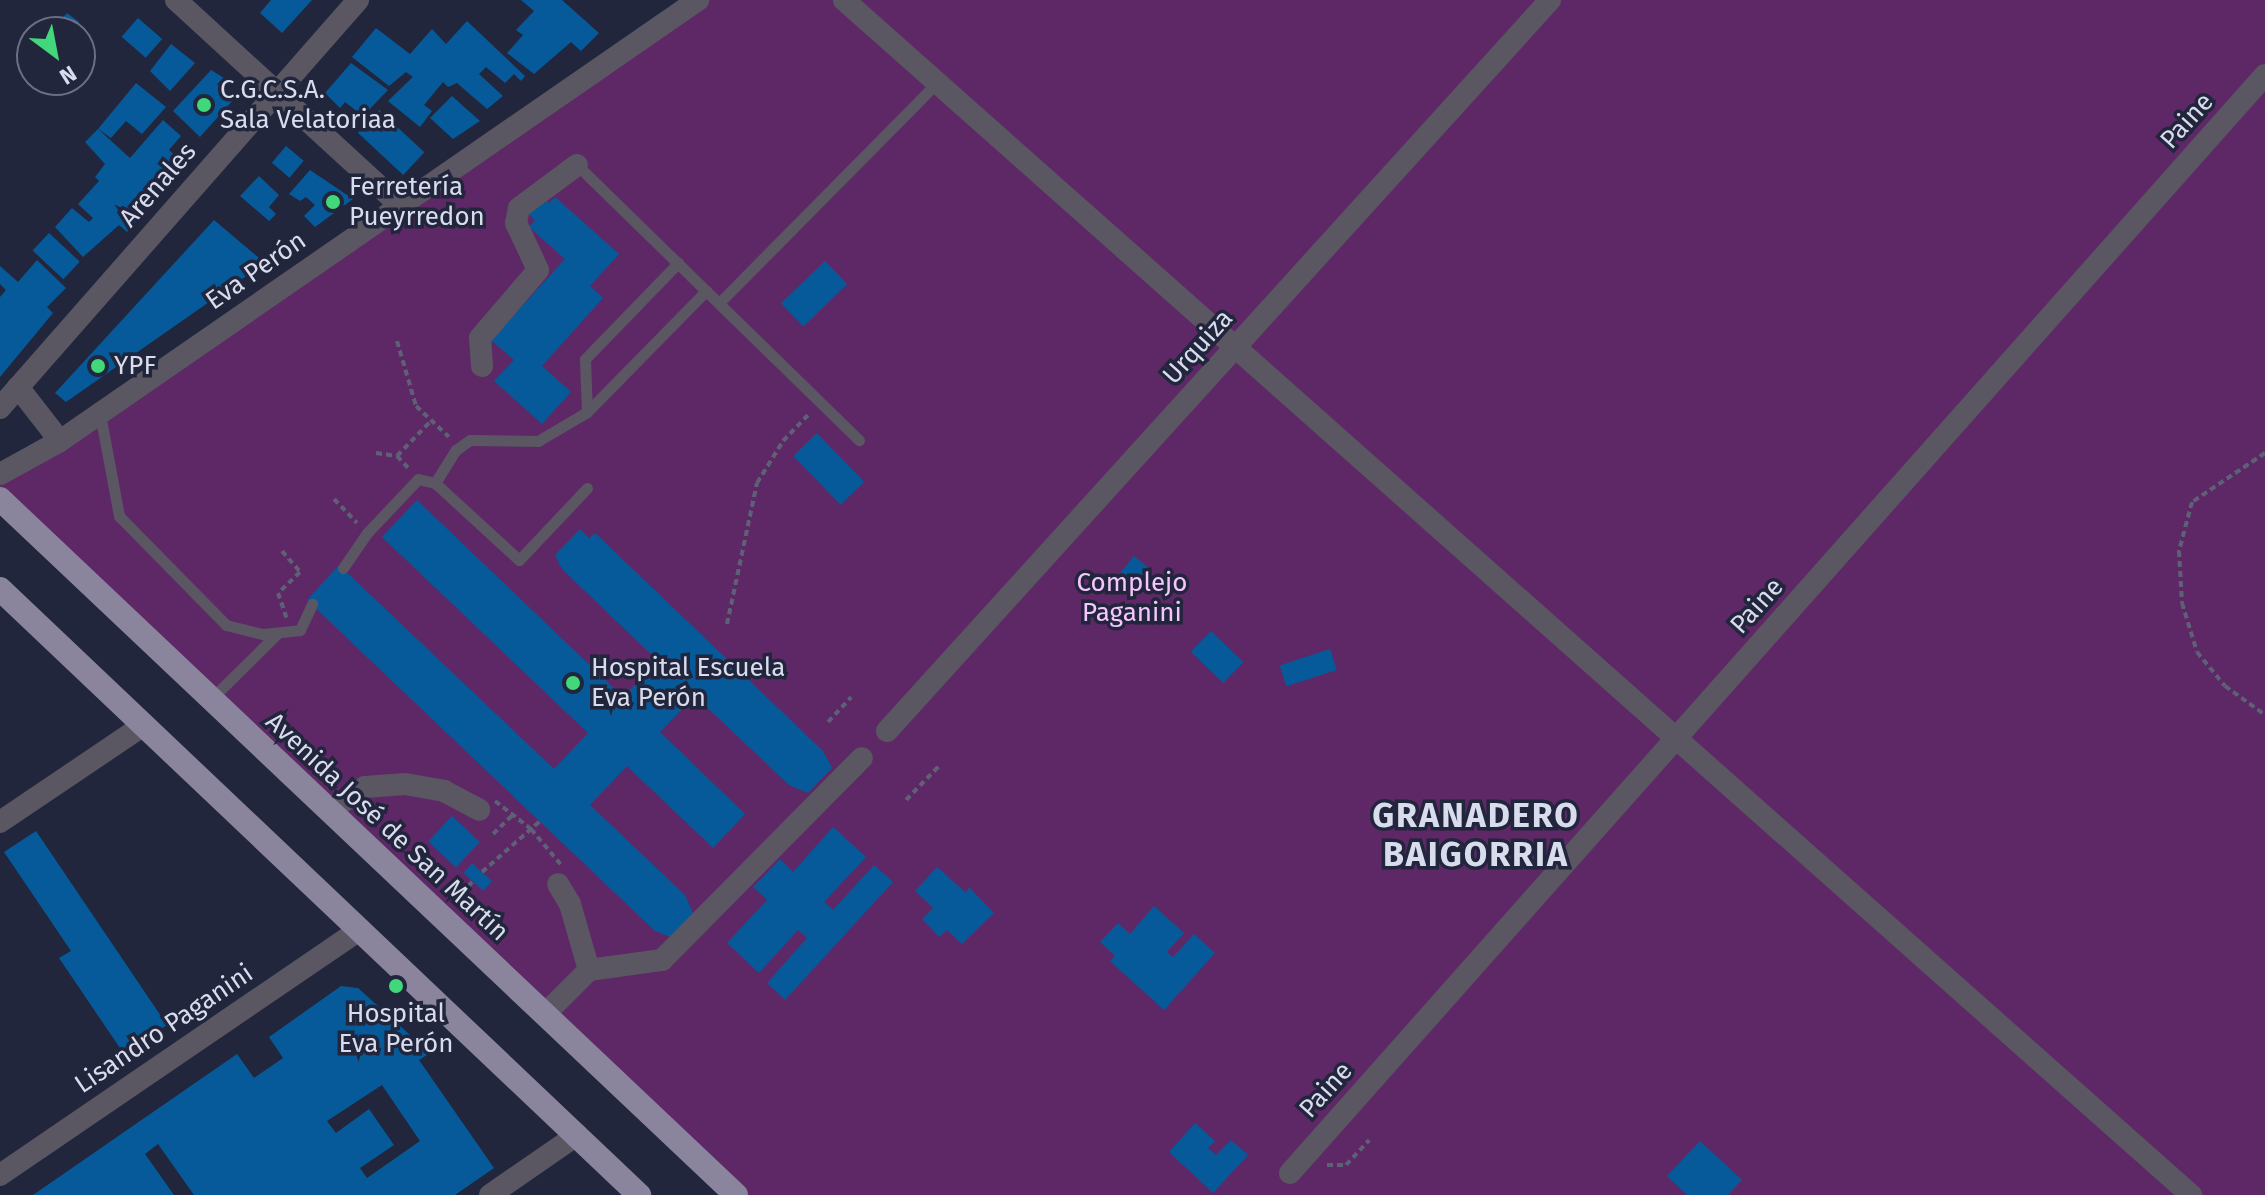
<!DOCTYPE html>
<html>
<head>
<meta charset="utf-8">
<style>
	body { margin:0 }
	#map { position:relative; width:2265px; height:1195px; overflow:hidden; background:#21263d; font-family:"Fira Sans",sans-serif }
	div>[style] { position:absolute }
	[style*='--x'] { left:calc(var(--x)*1px); top:calc(var(--y)*1px); width:calc(var(--w)*1px); rotate:calc(var(--a)*1deg) }
	.green>* { inset:0; background:#5e2866 }
	.building>* { inset:0; background:#065a9a; transform-origin:0 0 }
	.path>* { height:4px; margin-top:-2px; transform-origin:0; background:repeating-linear-gradient(90deg,#5d6176 0 6px,transparent 0 10px) }
	.lane>* { height:11px; margin:-5.5px; padding:0 5.5px; transform-origin:5.5px; border-radius:5.5px; background:#5a5763 }
	.street>* { height:22px; margin:-11px; padding:0 11px; transform-origin:11px; border-radius:11px; background:#5a5763 }
	.primary>* { height:24px; margin:-12px; padding:0 12px; transform-origin:12px; border-radius:12px; background:#8b849d }
	.dots>* { width:22px; height:22px; translate:-50% -50%; box-sizing:border-box; border:4px solid #21263d; border-radius:50% }
	span { translate:-50% -50%; white-space:nowrap; text-align:center; line-height:1.15; -webkit-text-stroke:7px #21263d; paint-order:stroke }
	.poi-label { font-size:26px; color:#d8dcec }
	.left { translate:0 -50%; text-align:left }
	.street-label { font-size:26px; color:#d8dcec }
	.park-label { font-size:26px; color:#f6c5fd }
	.district-label { font-size:34px; color:#d8dcec; font-weight:700; letter-spacing:2px }
	.north { position:absolute; left:16px; top:16px; width:80px; height:80px; box-sizing:border-box; background:#21263d; border:2px solid #6a6f83; border-radius:50%; rotate:148deg; font-size:22px; font-weight:700; line-height:32px; text-align:center; color:#d8dcec }
	.north::after { content:''; display:block; margin:auto; width:28px; height:36px; background:#43d77b; clip-path:polygon(50% 0,100% 100%,50% 72%,0 100%) }
</style>
</head>
<body>
<div id="map">
	<div class="green">
		<i style="clip-path:polygon(698px 0,2265px 0,2265px 1195px,736px 1195px,0 499px,0 474px)"></i>
	</div>
	<div class="building">
		<i style="clip-path:polygon(271px 0,312px 0,282px 33px,260px 13px)"></i>
		<i style="clip-path:polygon(521px 0,562px 0,599px 33px,581px 51px,571px 42px,534px 74px,507px 53px,523px 35px,516px 30px,534px 11px)"></i>
		<i style="clip-path:polygon(67px 13px,79px 22px,70px 32px,50px 32px)"></i>
		<i style="left:138px;top:18px;width:32px;height:25px;rotate:41deg"></i>
		<i style="clip-path:polygon(467px 21px,525px 76px,521px 81px,514px 74px,505px 83px,486px 67px,479px 74px,503px 96px,487px 109px,457px 83px,448px 87px,443px 82px,424px 105px,432px 111px,420px 127px,388px 101px,422px 68px,413px 77px,406px 72px,389px 86px,352px 57px,376px 28px,410px 54px,432px 29px,446px 44px)"></i>
		<i style="clip-path:polygon(171px 44px,195px 63px,170px 91px,150px 71px)"></i>
		<i style="clip-path:polygon(351px 63px,388px 90px,363px 116px,345px 102px,340px 108px,325px 93px)"></i>
		<i style="clip-path:polygon(211px 70px,224px 78px,217px 84px,235px 98px,200px 137px,173px 111px)"></i>
		<i style="clip-path:polygon(136px 83px,166px 107px,142px 134px,126px 121px,111px 138px,98px 129px)"></i>
		<i style="clip-path:polygon(452px 96px,480px 121px,453px 139px,430px 118px)"></i>
		<i style="left:379px;top:110px;width:62px;height:31px;rotate:43deg"></i>
		<i style="clip-path:polygon(163px 120px,181px 136px,169px 150px,181px 161px,170px 172px,174px 176px,127px 232px,119px 225px,83px 257px,55px 227px,72px 208px,89px 222px,93px 218px,78px 204px,99px 181px,95px 177px,105px 164px,85px 142px,98px 129px,130px 158px)"></i>
		<i style="left:286px;top:146px;width:23px;height:22px;rotate:40deg"></i>
		<i style="clip-path:polygon(310px 170px,353px 199px,315px 227px,304px 216px,315px 205px,306px 197px,300px 201px,289px 194px)"></i>
		<i style="clip-path:polygon(259px 176px,279px 195px,269px 207px,276px 214px,269px 221px,240px 196px)"></i>
		<i style="clip-path:polygon(555px 197px,619px 254px,590px 286px,603px 298px,542px 366px,571px 392px,542px 424px,494px 381px,514px 360px,491px 340px,565px 259px,529px 227px,535px 220px,528px 214px,543px 198px,549px 203px)"></i>
		<i style="clip-path:polygon(214px 220px,265px 263px,66px 402px,55px 393px)"></i>
		<i style="left:49px;top:233px;width:42px;height:24px;rotate:43deg"></i>
		<i style="clip-path:polygon(37px 260px,66px 288px,47px 307px,53px 313px,0 377px,0 297px,6px 290px,0 284px,0 266px,18px 282px)"></i>
		<i style="left:825px;top:261px;width:32px;height:61px;rotate:46deg"></i>
		<i style="left:817px;top:433px;width:68px;height:33px;rotate:46deg"></i>
		<i style="clip-path:polygon(417px 500px,623px 697px,658px 661px,562px 569px,555px 555px,580px 529px,589px 538px,595px 533px,823px 751px,832px 768px,808px 793px,789px 785px,695px 696px,660px 732px,745px 814px,713px 848px,627px 766px,590px 805px,685px 895px,693px 913px,671px 937px,655px 931px,307px 600px,339px 565px,554px 769px,588px 733px,382px 537px)"></i>
		<i style="left:1134px;top:556px;width:22px;height:21px;rotate:39deg"></i>
		<i style="left:1211px;top:631px;width:45px;height:29px;rotate:44deg"></i>
		<i style="left:1330px;top:649px;width:22px;height:53px;rotate:72deg"></i>
		<i style="left:452px;top:816px;width:38px;height:35px;rotate:43deg"></i>
		<i style="clip-path:polygon(833px 827px,866px 857px,824px 902px,833px 910px,874px 865px,893px 882px,785px 1000px,767px 983px,807px 938px,798px 930px,759px 973px,727px 943px,767px 900px,753px 887px,780px 859px,793px 872px)"></i>
		<i style="clip-path:polygon(36px 831px,167px 1025px,124px 1054px,59px 958px,71px 951px,4px 852px)"></i>
		<i style="left:472px;top:863px;width:27px;height:13px;rotate:42deg"></i>
		<i style="clip-path:polygon(937px 867px,966px 893px,969px 887px,994px 913px,962px 944px,947px 930px,939px 937px,922px 919px,933px 908px,915px 891px)"></i>
		<i style="clip-path:polygon(1154px 906px,1184px 933px,1167px 952px,1173px 957px,1194px 934px,1215px 953px,1164px 1010px,1110px 961px,1115px 956px,1100px 942px,1118px 923px,1130px 934px)"></i>
		<i style="clip-path:polygon(evenodd,341px 986px,358px 988px,430px 1053px,419px 1060px,494px 1168px,455px 1195px,194px 1195px,158px 1144px,145px 1154px,174px 1195px,33px 1195px,237px 1054px,254px 1078px,283px 1058px,269px 1037px,341px 986px,382px 1085px,420px 1141px,367px 1178px,360px 1168px,394px 1145px,369px 1109px,336px 1133px,327px 1121px,382px 1085px)"></i>
		<i style="clip-path:polygon(1195px 1123px,1215px 1141px,1208px 1148px,1216px 1155px,1231px 1140px,1248px 1155px,1213px 1193px,1169px 1152px)"></i>
		<i style="clip-path:polygon(1700px 1141px,1742px 1180px,1728px 1195px,1687px 1195px,1667px 1176px)"></i>
	</div>
	<div class="path">
		<i style="--x:397;--y:341;--w:68;--a:73.7"></i>
		<i style="--x:416;--y:406;--w:45;--a:43.2"></i>
		<i style="--x:376;--y:453;--w:21;--a:8"></i>
		<i style="--x:397;--y:456;--w:46;--a:-45.9"></i>
		<i style="--x:2265;--y:453;--w:88;--a:146.1"></i>
		<i style="--x:2192;--y:502;--w:51;--a:104.9"></i>
		<i style="--x:2179;--y:551;--w:52;--a:86.7"></i>
		<i style="--x:2182;--y:603;--w:51;--a:73"></i>
		<i style="--x:2197;--y:652;--w:44;--a:50.5"></i>
		<i style="--x:2225;--y:686;--w:49;--a:35.9"></i>
		<i style="--x:397;--y:456;--w:18;--a:47"></i>
		<i style="--x:334;--y:499;--w:33;--a:46"></i>
		<i style="--x:282;--y:551;--w:28;--a:49"></i>
		<i style="--x:300;--y:572;--w:30;--a:136"></i>
		<i style="--x:278;--y:593;--w:28;--a:71"></i>
		<i style="--x:727;--y:624;--w:144;--a:-78"></i>
		<i style="--x:757;--y:483;--w:49;--a:-58.2"></i>
		<i style="--x:783;--y:441;--w:39;--a:-46"></i>
		<i style="--x:828;--y:722;--w:34;--a:-47"></i>
		<i style="--x:906;--y:800;--w:47;--a:-45.9"></i>
		<i style="--x:495;--y:801;--w:46;--a:37.9"></i>
		<i style="--x:531;--y:829;--w:48;--a:50"></i>
		<i style="--x:493;--y:834;--w:29;--a:-44"></i>
		<i style="--x:482;--y:872;--w:77;--a:-41.3"></i>
		<i style="--x:456;--y:901;--w:25;--a:-50"></i>
		<i style="--x:1327;--y:1165;--w:19;--a:0"></i>
		<i style="--x:1346;--y:1165;--w:34;--a:-47"></i>
	</div>
	<div class="lane">
		<i style="--x:577;--y:165;--w:394;--a:44.3"></i>
		<i style="--x:719;--y:303;--w:310;--a:-45.3"></i>
		<i style="--x:587;--y:412;--w:53;--a:-92.2"></i>
		<i style="--x:585;--y:359;--w:134;--a:-45.9"></i>
		<i style="--x:100;--y:414;--w:104;--a:79.4"></i>
		<i style="--x:119;--y:516;--w:153;--a:45.5"></i>
		<i style="--x:226;--y:625;--w:38;--a:14"></i>
		<i style="--x:263;--y:634;--w:37;--a:-6"></i>
		<i style="--x:300;--y:630;--w:29;--a:-65"></i>
		<i style="--x:435;--y:483;--w:39;--a:-58"></i>
		<i style="--x:456;--y:450;--w:17;--a:-36"></i>
		<i style="--x:470;--y:440;--w:68;--a:0.8"></i>
		<i style="--x:538;--y:441;--w:57;--a:-30.6"></i>
		<i style="--x:587;--y:412;--w:170;--a:-45.5"></i>
		<i style="--x:343;--y:568;--w:42;--a:-55.6"></i>
		<i style="--x:367;--y:533;--w:74;--a:-46.6"></i>
		<i style="--x:418;--y:479;--w:17;--a:13"></i>
		<i style="--x:435;--y:483;--w:114;--a:42.5"></i>
		<i style="--x:519;--y:560;--w:99;--a:-46.6"></i>
		<i style="--x:211;--y:699;--w:93;--a:-44.6"></i>
	</div>
	<div class="street">
		<i style="--x:176;--y:0;--w:305;--a:42.5"></i>
		<i style="--x:844;--y:0;--w:1801;--a:41.58"></i>
		<i style="--x:482;--y:366;--w:28;--a:-94"></i>
		<i style="--x:480;--y:338;--w:89;--a:-49.5"></i>
		<i style="--x:538;--y:270;--w:52;--a:-115.1"></i>
		<i style="--x:516;--y:223;--w:15;--a:-79"></i>
		<i style="--x:519;--y:208;--w:72;--a:-36.6"></i>
		<i style="--x:18;--y:387;--w:68;--a:52.1"></i>
		<i style="--x:0;--y:408;--w:543;--a:-48.73"></i>
		<i style="--x:0;--y:474;--w:68;--a:-28.8"></i>
		<i style="--x:60;--y:441;--w:776;--a:-34.65"></i>
		<i style="--x:887;--y:731;--w:987;--a:-47.79"></i>
		<i style="--x:329;--y:811;--w:43;--a:-33.7"></i>
		<i style="--x:365;--y:787;--w:40;--a:-4.3"></i>
		<i style="--x:405;--y:784;--w:40;--a:10"></i>
		<i style="--x:444;--y:791;--w:40;--a:28"></i>
		<i style="--x:0;--y:822;--w:174;--a:-34"></i>
		<i style="--x:589;--y:970;--w:74;--a:-7.8"></i>
		<i style="--x:662;--y:960;--w:284;--a:-45.3"></i>
		<i style="--x:545;--y:1014;--w:62;--a:-45"></i>
		<i style="--x:589;--y:970;--w:69;--a:-106.1"></i>
		<i style="--x:570;--y:904;--w:23;--a:-121"></i>
		<i style="--x:1290;--y:1173;--w:1468;--a:-48.4"></i>
		<i style="--x:0;--y:1175;--w:436;--a:-34.3"></i>
		<i style="--x:490;--y:1195;--w:106;--a:-34.6"></i>
	</div>
	<div class="primary">
		<i style="--x:0;--y:499;--w:1013;--a:43.4"></i>
		<i style="--x:0;--y:589;--w:881;--a:43.48"></i>
	</div>
	<div class="dots">
		<i style="left:204px;top:105px;background:#43d77b"></i>
		<i style="left:333px;top:202px;background:#43d77b"></i>
		<i style="left:98px;top:366px;background:#43d77b"></i>
		<i style="left:573px;top:683px;background:#43d77b"></i>
		<i style="left:396px;top:986px;background:#43d77b"></i>
	</div>
	<div class="poi-label">
		<span class="left" style="left:220px;top:105px">C.G.C.S.A.<br>Sala Velatoriaa</span>
		<span class="left" style="left:349px;top:202px">Ferretería<br>Pueyrredon</span>
		<span class="left" style="left:114px;top:366px">YPF</span>
		<span class="left" style="left:591px;top:683px">Hospital Escuela<br>Eva Perón</span>
		<span style="left:396px;top:1029px">Hospital<br>Eva Perón</span>
	</div>
	<div class="street-label">
		<span style="left:2187px;top:121px;rotate:-48deg">Paine</span>
		<span style="left:158px;top:185px;rotate:-49deg">Arenales</span>
		<span style="left:256px;top:271px;rotate:-35deg">Eva Perón</span>
		<span style="left:1198px;top:347px;rotate:-48deg">Urquiza</span>
		<span style="left:1757px;top:606px;rotate:-48deg">Paine</span>
		<span style="left:387px;top:827px;rotate:43deg">Avenida José de San Martín</span>
		<span style="left:164px;top:1029px;rotate:-34deg">Lisandro Paganini</span>
		<span style="left:1326px;top:1090px;rotate:-48deg">Paine</span>
	</div>
	<div class="park-label">
		<span style="left:1132px;top:598px">Complejo<br>Paganini</span>
	</div>
	<div class="district-label">
		<span style="left:1476px;top:835px">GRANADERO<br>BAIGORRIA</span>
	</div>
	<div class="north">N</div>
</div>
</body>
</html>
